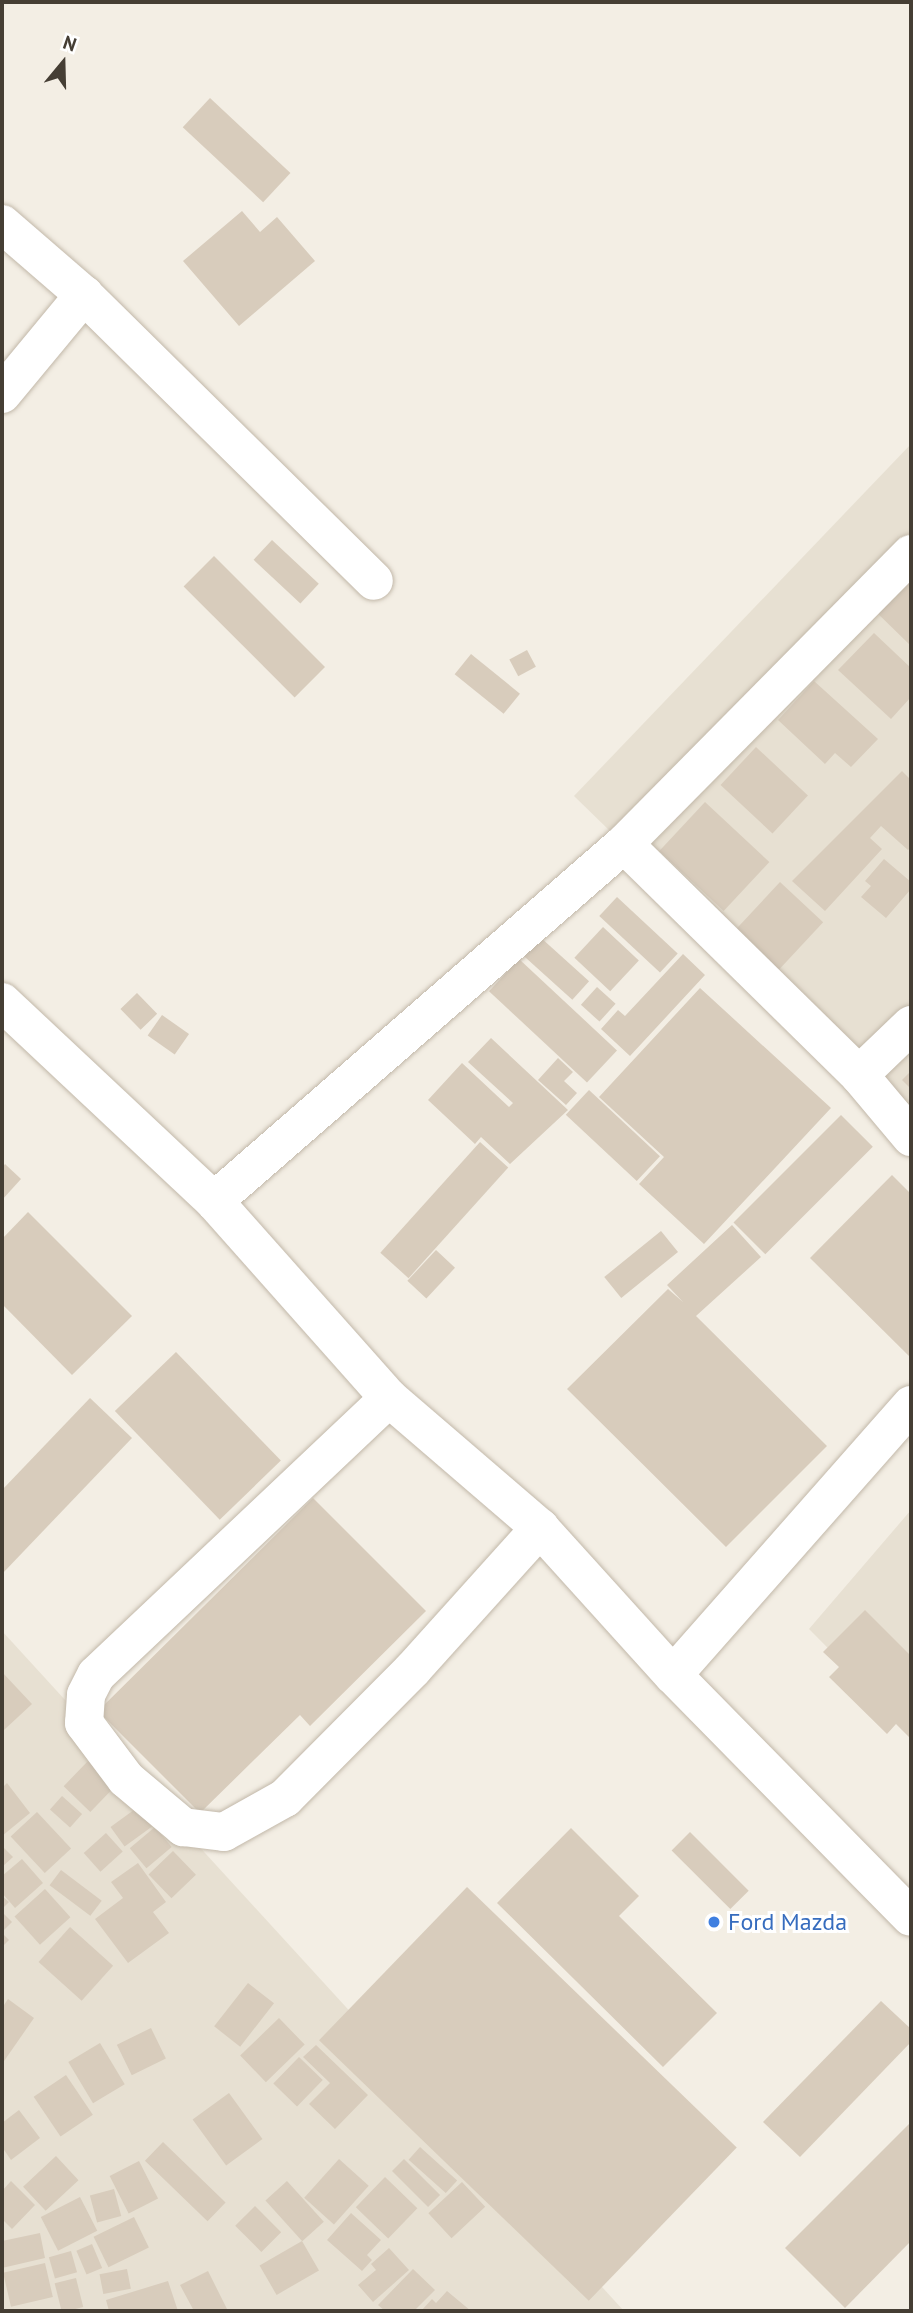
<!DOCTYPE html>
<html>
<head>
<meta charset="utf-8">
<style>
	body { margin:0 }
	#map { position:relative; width:913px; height:2313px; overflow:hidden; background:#f3eee4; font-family:"PT Sans",sans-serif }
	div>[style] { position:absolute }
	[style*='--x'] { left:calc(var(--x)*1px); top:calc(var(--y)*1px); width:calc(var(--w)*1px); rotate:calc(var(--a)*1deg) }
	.residential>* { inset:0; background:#e7e0d2 }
	.building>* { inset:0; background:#d8ccbc; transform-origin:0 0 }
	.roads { filter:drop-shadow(0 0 2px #c2b8a9) drop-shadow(0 0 2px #c2b8a9) }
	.minor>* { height:38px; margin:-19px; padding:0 19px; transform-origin:19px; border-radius:19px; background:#fff }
	.dots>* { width:19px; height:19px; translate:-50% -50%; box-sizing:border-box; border:4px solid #fff; border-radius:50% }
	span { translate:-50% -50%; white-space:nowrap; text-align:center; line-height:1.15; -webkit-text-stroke:6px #fff; paint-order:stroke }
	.shop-label { font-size:24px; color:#366cbe }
	.left { translate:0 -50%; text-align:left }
	.frame { position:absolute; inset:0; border:4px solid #453e34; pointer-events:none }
	.north { position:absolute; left:28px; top:28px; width:70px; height:70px; -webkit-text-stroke:5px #fff; paint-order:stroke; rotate:19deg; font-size:19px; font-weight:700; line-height:28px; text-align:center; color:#453e34 }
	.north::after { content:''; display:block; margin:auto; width:24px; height:32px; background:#453e34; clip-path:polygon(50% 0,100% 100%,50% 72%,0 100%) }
</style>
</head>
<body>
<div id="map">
	<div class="residential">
		<i style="clip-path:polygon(911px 444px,911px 1124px,574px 796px)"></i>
		<i style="clip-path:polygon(911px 1510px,911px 1732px,809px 1629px)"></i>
		<i style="clip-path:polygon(2px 1631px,624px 2311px,2px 2311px)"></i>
	</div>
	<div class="building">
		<i style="left:210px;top:98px;width:110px;height:40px;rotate:43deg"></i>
		<i style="clip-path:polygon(242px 211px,260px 232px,277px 217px,315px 261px,239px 326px,183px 261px)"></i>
		<i style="left:272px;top:540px;width:64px;height:27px;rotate:43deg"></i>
		<i style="left:214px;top:556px;width:157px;height:43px;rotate:45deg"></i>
		<i style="clip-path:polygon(911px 565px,911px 646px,871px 607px)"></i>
		<i style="clip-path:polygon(874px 633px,911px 668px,911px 697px,891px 719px,838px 670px)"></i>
		<i style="left:527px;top:650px;width:19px;height:20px;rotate:62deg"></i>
		<i style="left:471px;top:654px;width:63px;height:26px;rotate:39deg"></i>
		<i style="clip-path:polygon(814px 681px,878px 739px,851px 767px,835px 753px,825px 764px,778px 720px)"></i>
		<i style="left:756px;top:747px;width:71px;height:52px;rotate:43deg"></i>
		<i style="clip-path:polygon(902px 771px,911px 780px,911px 847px,908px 850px,881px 826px,870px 838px,882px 849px,825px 911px,792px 881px)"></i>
		<i style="left:705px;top:802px;width:88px;height:67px;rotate:43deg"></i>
		<i style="clip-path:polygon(884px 859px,911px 882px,911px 889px,886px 918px,861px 897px,871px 886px,865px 881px)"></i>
		<i style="left:780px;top:882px;width:59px;height:69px;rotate:43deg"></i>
		<i style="left:617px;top:897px;width:83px;height:26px;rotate:43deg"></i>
		<i style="left:603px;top:927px;width:49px;height:42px;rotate:43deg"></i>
		<i style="left:540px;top:937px;width:66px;height:25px;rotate:42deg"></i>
		<i style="clip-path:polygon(683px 954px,705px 975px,630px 1056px,601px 1029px,618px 1010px,625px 1016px)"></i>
		<i style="left:519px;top:959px;width:134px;height:44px;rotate:43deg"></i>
		<i style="left:597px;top:987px;width:25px;height:24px;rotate:42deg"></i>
		<i style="clip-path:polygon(700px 988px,831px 1108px,704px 1244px,639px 1184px,664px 1157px,599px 1097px)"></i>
		<i style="left:137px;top:993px;width:29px;height:23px;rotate:46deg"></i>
		<i style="left:162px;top:1015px;width:33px;height:25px;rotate:35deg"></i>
		<i style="clip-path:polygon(491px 1038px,568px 1110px,510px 1164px,481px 1137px,475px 1144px,428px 1100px,462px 1063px,509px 1107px,513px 1103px,468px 1062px)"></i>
		<i style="clip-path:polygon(558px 1058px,573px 1072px,564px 1081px,577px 1093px,566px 1105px,538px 1080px)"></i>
		<i style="clip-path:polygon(911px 1071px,911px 1089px,902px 1080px)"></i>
		<i style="left:589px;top:1090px;width:97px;height:34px;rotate:43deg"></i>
		<i style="left:841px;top:1115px;width:45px;height:152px;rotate:45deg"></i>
		<i style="left:480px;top:1142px;width:38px;height:149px;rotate:42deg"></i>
		<i style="clip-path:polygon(5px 1164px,21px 1179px,2px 1200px,2px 1168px)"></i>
		<i style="clip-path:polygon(892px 1175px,911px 1194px,911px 1358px,810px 1258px)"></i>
		<i style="clip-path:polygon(28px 1212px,132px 1316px,72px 1375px,2px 1304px,2px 1239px)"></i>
		<i style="clip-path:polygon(732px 1225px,761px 1257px,696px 1316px,827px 1446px,726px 1547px,567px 1389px,668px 1289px,683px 1302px,667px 1285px)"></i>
		<i style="left:661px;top:1231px;width:27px;height:73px;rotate:51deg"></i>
		<i style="left:436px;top:1250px;width:26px;height:42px;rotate:43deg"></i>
		<i style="left:176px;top:1352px;width:151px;height:85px;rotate:46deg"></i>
		<i style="clip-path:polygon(90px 1398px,132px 1438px,2px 1574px,2px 1490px)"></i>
		<i style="clip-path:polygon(313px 1498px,426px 1611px,310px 1726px,300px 1715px,200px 1813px,98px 1711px)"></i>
		<i style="clip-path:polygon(865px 1610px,911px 1656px,911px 1739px,896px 1724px,887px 1734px,829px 1677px,839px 1667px,823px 1652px)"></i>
		<i style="clip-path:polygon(2px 1672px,32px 1704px,4px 1730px,2px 1728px)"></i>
		<i style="left:88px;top:1761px;width:37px;height:35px;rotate:44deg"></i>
		<i style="clip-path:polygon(7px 1783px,30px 1813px,2px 1836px,2px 1788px)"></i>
		<i style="left:62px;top:1796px;width:27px;height:18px;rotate:42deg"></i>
		<i style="left:138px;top:1807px;width:24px;height:34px;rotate:54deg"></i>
		<i style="left:37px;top:1812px;width:50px;height:36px;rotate:47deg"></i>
		<i style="left:155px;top:1827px;width:26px;height:33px;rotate:50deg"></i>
		<i style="clip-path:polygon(571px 1828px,639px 1896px,619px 1916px,717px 2013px,663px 2067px,497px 1903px)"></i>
		<i style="left:690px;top:1832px;width:83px;height:26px;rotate:45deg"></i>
		<i style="left:106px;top:1833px;width:25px;height:30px;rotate:48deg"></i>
		<i style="clip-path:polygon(2px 1846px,13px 1857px,2px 1867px)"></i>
		<i style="left:173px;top:1851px;width:33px;height:34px;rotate:46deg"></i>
		<i style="clip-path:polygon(22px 1859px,43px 1883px,15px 1908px,2px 1893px,2px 1876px)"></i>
		<i style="clip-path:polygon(138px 1863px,166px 1902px,153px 1912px,169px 1933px,128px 1963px,95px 1919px,123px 1898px,111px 1882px)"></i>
		<i style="left:61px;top:1870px;width:51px;height:19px;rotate:37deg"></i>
		<i style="left:467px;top:1887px;width:375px;height:213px;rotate:44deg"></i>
		<i style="left:45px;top:1889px;width:38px;height:41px;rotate:48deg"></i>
		<i style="clip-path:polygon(2px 1896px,9px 1902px,2px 1909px)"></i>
		<i style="clip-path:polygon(2px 1912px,12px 1922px,4px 1930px,2px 1928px)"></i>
		<i style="left:70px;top:1927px;width:58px;height:47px;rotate:42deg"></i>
		<i style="clip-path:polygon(2px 1933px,9px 1940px,2px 1947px)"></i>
		<i style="left:248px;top:1983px;width:33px;height:55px;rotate:38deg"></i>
		<i style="clip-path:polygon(8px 1999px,34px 2018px,2px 2064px,2px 2008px)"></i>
		<i style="clip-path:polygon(881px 2001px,911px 2029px,911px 2042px,800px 2157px,763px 2122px)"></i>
		<i style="left:279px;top:2018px;width:37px;height:54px;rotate:46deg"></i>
		<i style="left:151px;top:2028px;width:34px;height:38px;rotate:64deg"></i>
		<i style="left:100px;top:2043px;width:48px;height:37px;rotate:59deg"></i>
		<i style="clip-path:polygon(316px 2045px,368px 2095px,335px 2129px,309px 2104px,330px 2083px,303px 2057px)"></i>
		<i style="left:299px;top:2057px;width:33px;height:37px;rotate:44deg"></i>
		<i style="left:66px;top:2075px;width:48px;height:39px;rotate:56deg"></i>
		<i style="left:229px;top:2093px;width:57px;height:45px;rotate:54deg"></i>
		<i style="clip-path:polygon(19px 2110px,40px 2138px,11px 2160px,2px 2147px,2px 2123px)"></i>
		<i style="clip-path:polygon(911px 2122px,911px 2241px,845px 2308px,785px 2248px)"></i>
		<i style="left:163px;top:2142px;width:87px;height:26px;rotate:44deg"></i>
		<i style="left:420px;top:2147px;width:50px;height:17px;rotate:42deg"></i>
		<i style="left:56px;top:2156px;width:33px;height:45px;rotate:47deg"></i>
		<i style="left:339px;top:2159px;width:40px;height:52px;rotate:42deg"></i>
		<i style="left:404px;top:2159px;width:51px;height:17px;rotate:45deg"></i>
		<i style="left:139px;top:2161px;width:42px;height:33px;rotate:63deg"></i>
		<i style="left:385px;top:2177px;width:45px;height:42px;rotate:44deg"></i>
		<i style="clip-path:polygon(11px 2181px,35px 2205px,12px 2229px,2px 2219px,2px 2191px)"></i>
		<i style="left:287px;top:2181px;width:55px;height:29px;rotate:48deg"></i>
		<i style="left:462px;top:2182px;width:34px;height:46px;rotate:47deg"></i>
		<i style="left:114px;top:2189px;width:28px;height:25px;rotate:75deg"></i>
		<i style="left:80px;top:2197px;width:38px;height:44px;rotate:63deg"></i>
		<i style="left:255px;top:2206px;width:37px;height:28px;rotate:45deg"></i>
		<i style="clip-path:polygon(351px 2213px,381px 2240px,367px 2255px,372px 2260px,362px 2271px,327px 2240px)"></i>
		<i style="left:134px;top:2217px;width:34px;height:45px;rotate:64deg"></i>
		<i style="clip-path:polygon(40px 2233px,45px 2258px,2px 2268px,2px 2241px)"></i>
		<i style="left:302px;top:2241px;width:34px;height:49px;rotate:60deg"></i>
		<i style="left:92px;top:2244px;width:26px;height:17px;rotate:67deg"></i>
		<i style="clip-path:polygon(389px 2248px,409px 2270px,373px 2302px,358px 2285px,376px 2270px,371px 2264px)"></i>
		<i style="left:71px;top:2251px;width:22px;height:23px;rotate:74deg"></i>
		<i style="left:45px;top:2263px;width:35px;height:43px;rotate:77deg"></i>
		<i style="left:127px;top:2269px;width:20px;height:28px;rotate:79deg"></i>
		<i style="clip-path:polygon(413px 2269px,435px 2290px,414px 2311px,385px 2311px,378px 2305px)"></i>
		<i style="clip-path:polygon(208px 2271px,228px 2311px,194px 2311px,180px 2285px)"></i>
		<i style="left:76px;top:2278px;width:30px;height:22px;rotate:76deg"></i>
		<i style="clip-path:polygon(168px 2281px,178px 2311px,109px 2311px,106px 2300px)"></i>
		<i style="clip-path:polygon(447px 2291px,471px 2311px,421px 2311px,432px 2299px,436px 2303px)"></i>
	</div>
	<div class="roads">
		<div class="minor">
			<i style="--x:2;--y:224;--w:108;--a:40.9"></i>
			<i style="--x:84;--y:295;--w:407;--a:44.6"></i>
			<i style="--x:2;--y:394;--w:129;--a:-50.4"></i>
			<i style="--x:624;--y:844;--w:330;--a:44.5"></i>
			<i style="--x:859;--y:1075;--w:81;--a:50"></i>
			<i style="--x:2;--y:1002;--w:291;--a:43.2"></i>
			<i style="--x:214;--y:1201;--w:264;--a:48.4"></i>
			<i style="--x:389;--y:1398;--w:199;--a:40.7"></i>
			<i style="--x:540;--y:1528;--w:198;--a:47.9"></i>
			<i style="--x:673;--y:1675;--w:339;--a:45.5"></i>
			<i style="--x:859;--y:1075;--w:72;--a:-43.9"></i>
			<i style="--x:214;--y:1201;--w:544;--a:-41.05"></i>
			<i style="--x:624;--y:844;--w:408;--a:-45.3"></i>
			<i style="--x:389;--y:1398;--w:403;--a:136.6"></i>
			<i style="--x:96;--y:1675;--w:22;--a:117"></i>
			<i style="--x:86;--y:1695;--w:28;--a:94"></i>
			<i style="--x:84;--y:1723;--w:70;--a:53.1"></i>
			<i style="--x:126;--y:1779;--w:75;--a:40.1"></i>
			<i style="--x:183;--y:1827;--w:41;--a:7"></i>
			<i style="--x:224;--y:1832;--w:70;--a:-29.1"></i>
			<i style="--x:285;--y:1798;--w:182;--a:-45.2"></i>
			<i style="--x:413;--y:1669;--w:190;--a:-48"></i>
			<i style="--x:673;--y:1675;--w:360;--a:-48.6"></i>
		</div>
	</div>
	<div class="dots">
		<i style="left:714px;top:1922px;background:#3f7fe0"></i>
	</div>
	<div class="shop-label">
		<span class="left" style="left:728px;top:1922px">Ford Mazda</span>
	</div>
	<div class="frame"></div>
	<div class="north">N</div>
</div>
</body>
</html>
